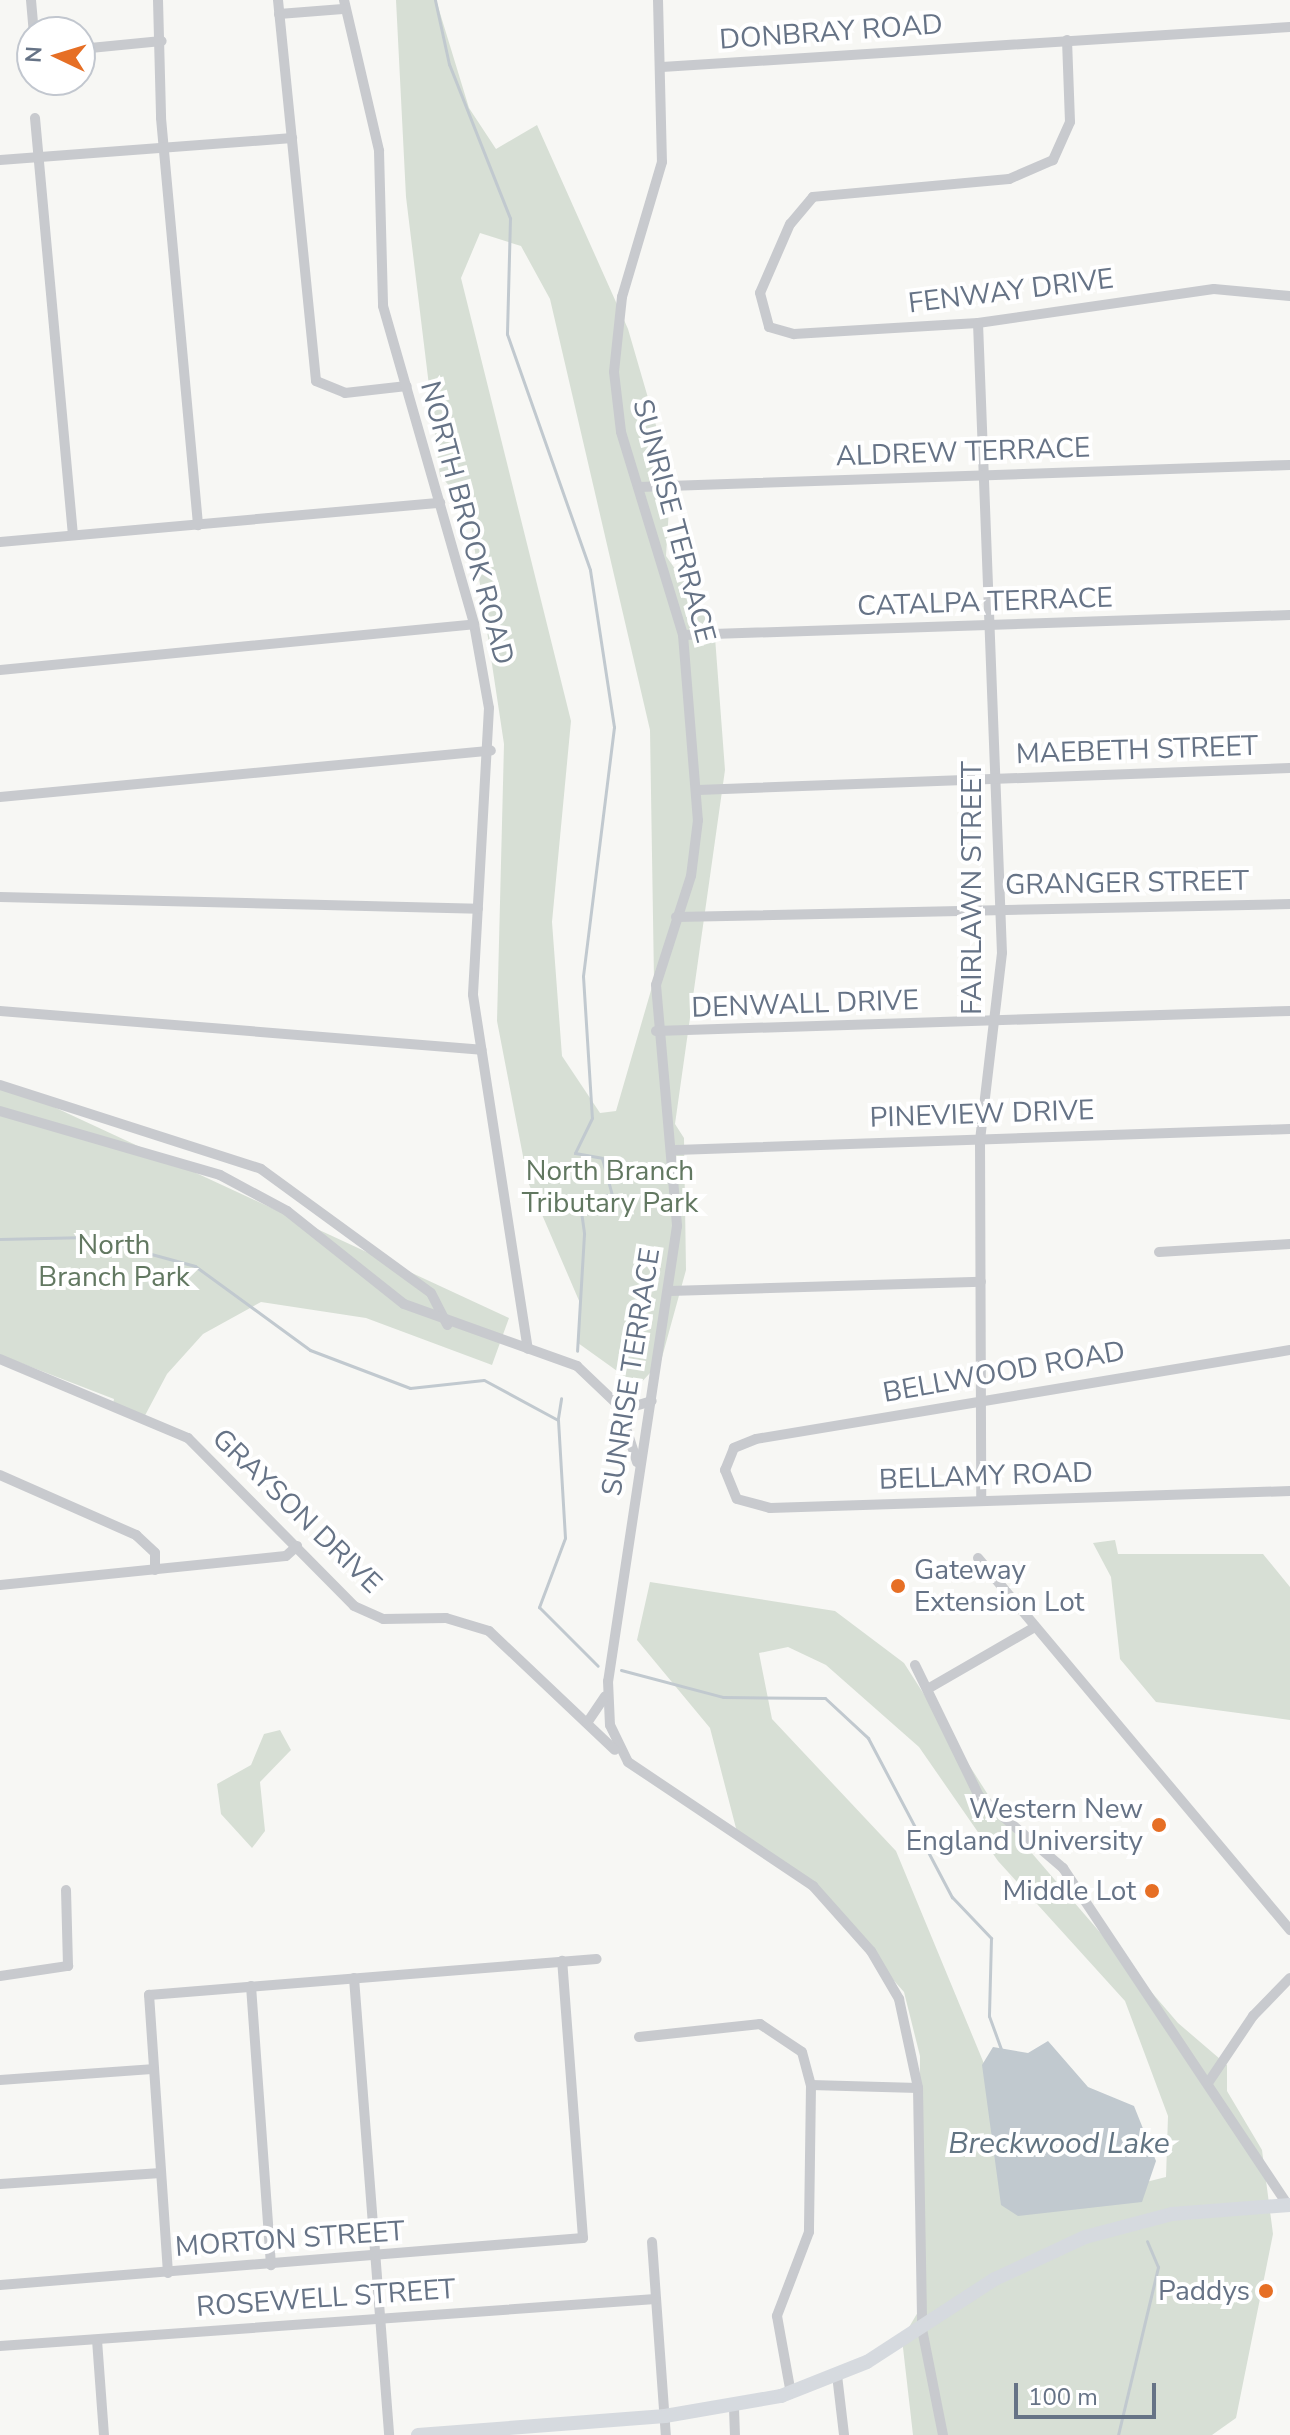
<!DOCTYPE html>
<html>
<head>
<meta charset="utf-8">
<style>
	body { margin:0 }
	#map { position:relative; width:1290px; height:2435px; overflow:hidden; background:#f7f7f4; font-family:"Nunito Sans",sans-serif }
	div>[style] { position:absolute }
	[style*='--x'] { left:calc(var(--x)*1px); top:calc(var(--y)*1px); width:calc(var(--w)*1px); rotate:calc(var(--a)*1deg) }
	.green>* { inset:0; background:#d7dfd5 }
	.water>* { inset:0; background:#c1c9cf }
	.stream>* { height:3px; margin:-1.5px; padding:0 1.5px; transform-origin:1.5px; border-radius:1.5px; background:#c1c9cf }
	.minor>* { height:10px; margin:-5px; padding:0 5px; transform-origin:5px; border-radius:5px; background:#c8cace }
	.major>* { height:14px; margin:-7px; padding:0 7px; transform-origin:7px; border-radius:7px; background:#d6dadf }
	.dots>* { width:22px; height:22px; translate:-50% -50%; box-sizing:border-box; border:4px solid #fff; border-radius:50% }
	span { translate:-50% -50%; white-space:nowrap; text-align:center; line-height:1.15; -webkit-text-stroke:8px #fff; paint-order:stroke }
	.street-label { font-size:28px; color:#667386 }
	.park-label { font-size:28px; color:#627861 }
	.poi-label { font-size:28px; color:#667386 }
	.left { translate:0 -50%; text-align:left }
	.right { translate:-100% -50%; text-align:right }
	.water-label { font-size:30px; color:#627482; font-style:italic }
	.north { position:absolute; left:16px; top:16px; width:80px; height:80px; box-sizing:border-box; background:#fff; border:2px solid #c2c7cf; border-radius:50%; rotate:274deg; font-size:22px; font-weight:700; line-height:32px; text-align:center; color:#667386 }
	.north::after { content:''; display:block; margin:auto; width:28px; height:36px; background:#e66f25; clip-path:polygon(50% 0,100% 100%,50% 72%,0 100%) }
	.scale { position:absolute; left:1014px; top:2383px; width:142px; height:36px; box-sizing:border-box; border:4px solid #667386; border-top:0; padding-left:10px; font-size:24px; line-height:28px; white-space:nowrap; color:#667386; -webkit-text-stroke:6px #fff; paint-order:stroke }
</style>
</head>
<body>
<div id="map">
	<div class="green">
		<i style="clip-path:polygon(evenodd,396px 0,436px 0,469px 108px,496px 149px,537px 125px,628px 329px,671px 477px,666px 556px,714px 624px,725px 770px,675px 1124px,684px 1138px,686px 1270px,661px 1361px,638px 1386px,578px 1343px,580px 1303px,528px 1182px,497px 1021px,504px 744px,468px 505px,440px 476px,406px 197px,396px 0,480px 233px,521px 246px,550px 299px,650px 730px,654px 980px,616px 1111px,600px 1113px,562px 1056px,552px 922px,571px 721px,461px 278px,480px 233px)"></i>
		<i style="clip-path:polygon(0 1082px,509px 1318px,492px 1365px,366px 1318px,261px 1302px,203px 1334px,167px 1374px,141px 1423px,112px 1409px,114px 1399px,0 1355px)"></i>
		<i style="clip-path:polygon(1115px 1540px,1118px 1554px,1263px 1554px,1290px 1587px,1290px 1720px,1156px 1702px,1120px 1659px,1111px 1577px,1093px 1543px)"></i>
		<i style="clip-path:polygon(evenodd,650px 1582px,835px 1611px,904px 1663px,1006px 1823px,1178px 2023px,1227px 2065px,1227px 2091px,1262px 2150px,1273px 2234px,1236px 2418px,1212px 2435px,913px 2435px,902px 2339px,918px 2312px,920px 2056px,904px 1992px,816px 1893px,737px 1832px,710px 1728px,637px 1640px,650px 1582px,788px 1647px,826px 1665px,919px 1747px,998px 1861px,1125px 2001px,1168px 2116px,1166px 2177px,1086px 2197px,1033px 2182px,896px 1851px,772px 1719px,759px 1653px,788px 1647px)"></i>
		<i style="clip-path:polygon(280px 1730px,291px 1750px,260px 1782px,265px 1831px,252px 1848px,221px 1814px,217px 1784px,251px 1765px,264px 1734px)"></i>
	</div>
	<div class="water">
		<i style="clip-path:polygon(1048px 2041px,1088px 2087px,1134px 2106px,1156px 2161px,1142px 2202px,1018px 2216px,1001px 2205px,982px 2065px,993px 2047px,1028px 2053px)"></i>
	</div>
	<div class="stream">
		<i style="--x:435;--y:0;--w:66;--a:77.7"></i>
		<i style="--x:449;--y:64;--w:166;--a:68.4"></i>
		<i style="--x:510;--y:218;--w:116;--a:91.5"></i>
		<i style="--x:507;--y:334;--w:250;--a:70.6"></i>
		<i style="--x:590;--y:570;--w:159;--a:81.3"></i>
		<i style="--x:614;--y:727;--w:251;--a:97.1"></i>
		<i style="--x:583;--y:976;--w:142;--a:86.4"></i>
		<i style="--x:592;--y:1118;--w:39;--a:116"></i>
		<i style="--x:575;--y:1153;--w:27;--a:10"></i>
		<i style="--x:602;--y:1158;--w:38;--a:75"></i>
		<i style="--x:612;--y:1195;--w:33;--a:177"></i>
		<i style="--x:579;--y:1197;--w:37;--a:82"></i>
		<i style="--x:584;--y:1234;--w:117;--a:93.4"></i>
		<i style="--x:0;--y:1239;--w:89;--a:-1.3"></i>
		<i style="--x:89;--y:1237;--w:110;--a:15.3"></i>
		<i style="--x:195;--y:1266;--w:142;--a:36.1"></i>
		<i style="--x:310;--y:1350;--w:107;--a:20.8"></i>
		<i style="--x:410;--y:1388;--w:74;--a:-6.2"></i>
		<i style="--x:484;--y:1380;--w:84;--a:28.4"></i>
		<i style="--x:558;--y:1420;--w:118;--a:86.6"></i>
		<i style="--x:565;--y:1538;--w:74;--a:110.6"></i>
		<i style="--x:539;--y:1607;--w:83;--a:45"></i>
		<i style="--x:558;--y:1418;--w:20;--a:-81"></i>
		<i style="--x:621;--y:1670;--w:106;--a:14.8"></i>
		<i style="--x:723;--y:1697;--w:102;--a:0.6"></i>
		<i style="--x:825;--y:1698;--w:59;--a:42.9"></i>
		<i style="--x:868;--y:1738;--w:180;--a:62.2"></i>
		<i style="--x:952;--y:1897;--w:57;--a:46.4"></i>
		<i style="--x:991;--y:1938;--w:78;--a:91.5"></i>
		<i style="--x:989;--y:2016;--w:35;--a:70"></i>
		<i style="--x:1118;--y:2435;--w:173;--a:-76.6"></i>
		<i style="--x:1158;--y:2267;--w:28;--a:-113"></i>
	</div>
	<div class="minor">
		<i style="--x:31;--y:0;--w:32;--a:85"></i>
		<i style="--x:158;--y:0;--w:118;--a:88.5"></i>
		<i style="--x:161;--y:118;--w:409;--a:84.8"></i>
		<i style="--x:278;--y:0;--w:383;--a:84.3"></i>
		<i style="--x:316;--y:381;--w:31;--a:22"></i>
		<i style="--x:345;--y:393;--w:62;--a:-6.4"></i>
		<i style="--x:344;--y:0;--w:155;--a:76.9"></i>
		<i style="--x:379;--y:151;--w:155;--a:88.5"></i>
		<i style="--x:383;--y:306;--w:331;--a:74"></i>
		<i style="--x:474;--y:624;--w:85;--a:79.9"></i>
		<i style="--x:489;--y:708;--w:287;--a:93.2"></i>
		<i style="--x:473;--y:995;--w:358;--a:81.2"></i>
		<i style="--x:658;--y:0;--w:162;--a:88.6"></i>
		<i style="--x:662;--y:162;--w:141;--a:106.5"></i>
		<i style="--x:622;--y:297;--w:75;--a:96.1"></i>
		<i style="--x:614;--y:372;--w:60;--a:83.3"></i>
		<i style="--x:621;--y:432;--w:212;--a:73"></i>
		<i style="--x:683;--y:635;--w:186;--a:85.4"></i>
		<i style="--x:698;--y:820;--w:56;--a:97.1"></i>
		<i style="--x:691;--y:876;--w:114;--a:107.8"></i>
		<i style="--x:656;--y:985;--w:242;--a:85"></i>
		<i style="--x:677;--y:1226;--w:460;--a:98.6"></i>
		<i style="--x:608;--y:1681;--w:44;--a:87.4"></i>
		<i style="--x:610;--y:1725;--w:41;--a:64.1"></i>
		<i style="--x:628;--y:1762;--w:223;--a:33.8"></i>
		<i style="--x:813;--y:1886;--w:87;--a:48.3"></i>
		<i style="--x:871;--y:1951;--w:56;--a:59.7"></i>
		<i style="--x:899;--y:1999;--w:91;--a:77.9"></i>
		<i style="--x:918;--y:2088;--w:241;--a:89"></i>
		<i style="--x:922;--y:2329;--w:108;--a:78.8"></i>
		<i style="--x:279;--y:14;--w:64;--a:-4.5"></i>
		<i style="--x:1067;--y:40;--w:82;--a:87.9"></i>
		<i style="--x:1070;--y:122;--w:42;--a:114.1"></i>
		<i style="--x:1053;--y:160;--w:48;--a:156.6"></i>
		<i style="--x:1009;--y:179;--w:197;--a:174.8"></i>
		<i style="--x:813;--y:197;--w:35;--a:130"></i>
		<i style="--x:790;--y:224;--w:75;--a:113.5"></i>
		<i style="--x:760;--y:293;--w:35;--a:75"></i>
		<i style="--x:769;--y:327;--w:26;--a:16"></i>
		<i style="--x:794;--y:334;--w:184;--a:-3.4"></i>
		<i style="--x:978;--y:323;--w:238;--a:-8.2"></i>
		<i style="--x:1214;--y:289;--w:76;--a:5.3"></i>
		<i style="--x:80;--y:49;--w:82;--a:-5.6"></i>
		<i style="--x:662;--y:67;--w:629;--a:-3.64"></i>
		<i style="--x:35;--y:118;--w:418;--a:84.8"></i>
		<i style="--x:0;--y:160;--w:293;--a:-4.3"></i>
		<i style="--x:978;--y:323;--w:630;--a:87.82"></i>
		<i style="--x:1002;--y:953;--w:188;--a:96.7"></i>
		<i style="--x:980;--y:1140;--w:360;--a:89.8"></i>
		<i style="--x:639;--y:487;--w:651;--a:-1.94"></i>
		<i style="--x:0;--y:542;--w:442;--a:-5.1"></i>
		<i style="--x:683;--y:635;--w:607;--a:-1.89"></i>
		<i style="--x:0;--y:670;--w:476;--a:-5.5"></i>
		<i style="--x:698;--y:790;--w:592;--a:-2.13"></i>
		<i style="--x:0;--y:797;--w:493;--a:-5.4"></i>
		<i style="--x:0;--y:897;--w:478;--a:1.4"></i>
		<i style="--x:676;--y:917;--w:614;--a:-1.21"></i>
		<i style="--x:0;--y:1011;--w:483;--a:4.6"></i>
		<i style="--x:656;--y:1031;--w:634;--a:-1.81"></i>
		<i style="--x:0;--y:1085;--w:274;--a:17.8"></i>
		<i style="--x:261;--y:1169;--w:210;--a:36.1"></i>
		<i style="--x:431;--y:1293;--w:36;--a:63"></i>
		<i style="--x:0;--y:1111;--w:229;--a:16.2"></i>
		<i style="--x:220;--y:1175;--w:76;--a:28.2"></i>
		<i style="--x:287;--y:1211;--w:149;--a:38.5"></i>
		<i style="--x:404;--y:1304;--w:184;--a:19.7"></i>
		<i style="--x:577;--y:1366;--w:58;--a:43.6"></i>
		<i style="--x:619;--y:1406;--w:59;--a:72.2"></i>
		<i style="--x:676;--y:1150;--w:614;--a:-1.96"></i>
		<i style="--x:1159;--y:1252;--w:131;--a:-3.5"></i>
		<i style="--x:669;--y:1291;--w:312;--a:-1.7"></i>
		<i style="--x:1290;--y:1350;--w:541;--a:170.54"></i>
		<i style="--x:756;--y:1439;--w:24;--a:158"></i>
		<i style="--x:734;--y:1448;--w:24;--a:112"></i>
		<i style="--x:725;--y:1470;--w:31;--a:68"></i>
		<i style="--x:737;--y:1499;--w:34;--a:15"></i>
		<i style="--x:770;--y:1508;--w:520;--a:-1.87"></i>
		<i style="--x:0;--y:1359;--w:204;--a:22.8"></i>
		<i style="--x:188;--y:1438;--w:236;--a:45.3"></i>
		<i style="--x:354;--y:1606;--w:32;--a:24"></i>
		<i style="--x:383;--y:1619;--w:63;--a:-0.9"></i>
		<i style="--x:446;--y:1618;--w:45;--a:16.8"></i>
		<i style="--x:489;--y:1631;--w:173;--a:43.4"></i>
		<i style="--x:622;--y:1410;--w:31;--a:-17"></i>
		<i style="--x:0;--y:1475;--w:149;--a:23.8"></i>
		<i style="--x:136;--y:1535;--w:26;--a:43"></i>
		<i style="--x:155;--y:1553;--w:17;--a:90"></i>
		<i style="--x:978;--y:1558;--w:486;--a:50"></i>
		<i style="--x:0;--y:1585;--w:287;--a:-5.8"></i>
		<i style="--x:286;--y:1556;--w:15;--a:-42"></i>
		<i style="--x:915;--y:1665;--w:146;--a:64"></i>
		<i style="--x:979;--y:1796;--w:111;--a:40.6"></i>
		<i style="--x:1063;--y:1868;--w:405;--a:56.3"></i>
		<i style="--x:931;--y:1687;--w:118;--a:-30"></i>
		<i style="--x:587;--y:1723;--w:32;--a:-56"></i>
		<i style="--x:0;--y:1976;--w:69;--a:-8.4"></i>
		<i style="--x:68;--y:1966;--w:76;--a:-91.5"></i>
		<i style="--x:354;--y:1978;--w:458;--a:85.6"></i>
		<i style="--x:251;--y:1986;--w:280;--a:85.9"></i>
		<i style="--x:639;--y:2037;--w:122;--a:-6.1"></i>
		<i style="--x:760;--y:2024;--w:50;--a:33.7"></i>
		<i style="--x:802;--y:2052;--w:34;--a:75"></i>
		<i style="--x:811;--y:2085;--w:147;--a:90.8"></i>
		<i style="--x:809;--y:2232;--w:90;--a:110.9"></i>
		<i style="--x:777;--y:2316;--w:79;--a:79.8"></i>
		<i style="--x:0;--y:2080;--w:152;--a:-4.1"></i>
		<i style="--x:1208;--y:2083;--w:81;--a:-56.1"></i>
		<i style="--x:1253;--y:2016;--w:53;--a:-45.8"></i>
		<i style="--x:811;--y:2085;--w:107;--a:1.6"></i>
		<i style="--x:0;--y:2184;--w:161;--a:-3.9"></i>
		<i style="--x:652;--y:2242;--w:194;--a:85.9"></i>
		<i style="--x:168;--y:2273;--w:279;--a:-93.9"></i>
		<i style="--x:149;--y:1995;--w:449;--a:-4.6"></i>
		<i style="--x:0;--y:2285;--w:585;--a:-4.61"></i>
		<i style="--x:583;--y:2238;--w:278;--a:-94.3"></i>
		<i style="--x:97;--y:2340;--w:95;--a:85.8"></i>
		<i style="--x:0;--y:2346;--w:657;--a:-4.1"></i>
		<i style="--x:837;--y:2375;--w:60;--a:83.3"></i>
		<i style="--x:734;--y:2408;--w:27;--a:88"></i>
	</div>
	<div class="major">
		<i style="--x:418;--y:2435;--w:248;--a:-4.4"></i>
		<i style="--x:665;--y:2416;--w:118;--a:-9.8"></i>
		<i style="--x:781;--y:2396;--w:92;--a:-21.6"></i>
		<i style="--x:867;--y:2362;--w:153;--a:-33"></i>
		<i style="--x:995;--y:2279;--w:99;--a:-25"></i>
		<i style="--x:1085;--y:2237;--w:90;--a:-14.8"></i>
		<i style="--x:1172;--y:2214;--w:118;--a:-4.4"></i>
	</div>
	<div class="dots">
		<i style="left:898px;top:1586px;background:#e66f25"></i>
		<i style="left:1159px;top:1825px;background:#e66f25"></i>
		<i style="left:1152px;top:1891px;background:#e66f25"></i>
		<i style="left:1266px;top:2291px;background:#e66f25"></i>
	</div>
	<div class="street-label">
		<span style="left:831px;top:32px;rotate:-4deg">DONBRAY ROAD</span>
		<span style="left:1011px;top:291px;rotate:-7deg">FENWAY DRIVE</span>
		<span style="left:963px;top:452px;rotate:-2deg">ALDREW TERRACE</span>
		<span style="left:674px;top:521px;rotate:75deg">SUNRISE TERRACE</span>
		<span style="left:467px;top:523px;rotate:75deg">NORTH BROOK ROAD</span>
		<span style="left:985px;top:602px;rotate:-2deg">CATALPA TERRACE</span>
		<span style="left:1137px;top:750px;rotate:-2deg">MAEBETH STREET</span>
		<span style="left:1127px;top:883px;rotate:-1deg">GRANGER STREET</span>
		<span style="left:972px;top:888px;rotate:-90deg">FAIRLAWN STREET</span>
		<span style="left:805px;top:1004px;rotate:-2deg">DENWALL DRIVE</span>
		<span style="left:982px;top:1114px;rotate:-2deg">PINEVIEW DRIVE</span>
		<span style="left:631px;top:1372px;rotate:-81deg">SUNRISE TERRACE</span>
		<span style="left:1004px;top:1372px;rotate:-10deg">BELLWOOD ROAD</span>
		<span style="left:986px;top:1476px;rotate:-2deg">BELLAMY ROAD</span>
		<span style="left:297px;top:1511px;rotate:44deg">GRAYSON DRIVE</span>
		<span style="left:290px;top:2239px;rotate:-4deg">MORTON STREET</span>
		<span style="left:326px;top:2298px;rotate:-4deg">ROSEWELL STREET</span>
	</div>
	<div class="park-label">
		<span style="left:610px;top:1187px">North Branch<br>Tributary Park</span>
		<span style="left:114px;top:1261px">North<br>Branch Park</span>
	</div>
	<div class="poi-label">
		<span class="left" style="left:914px;top:1586px">Gateway<br>Extension Lot</span>
		<span class="right" style="left:1143px;top:1825px">Western New<br>England University</span>
		<span class="right" style="left:1136px;top:1891px">Middle Lot</span>
		<span class="right" style="left:1250px;top:2291px">Paddys</span>
	</div>
	<div class="water-label">
		<span style="left:1059px;top:2144px">Breckwood Lake</span>
	</div>
	<div class="north">N</div>
	<div class="scale">100 m</div>
</div>
</body>
</html>
